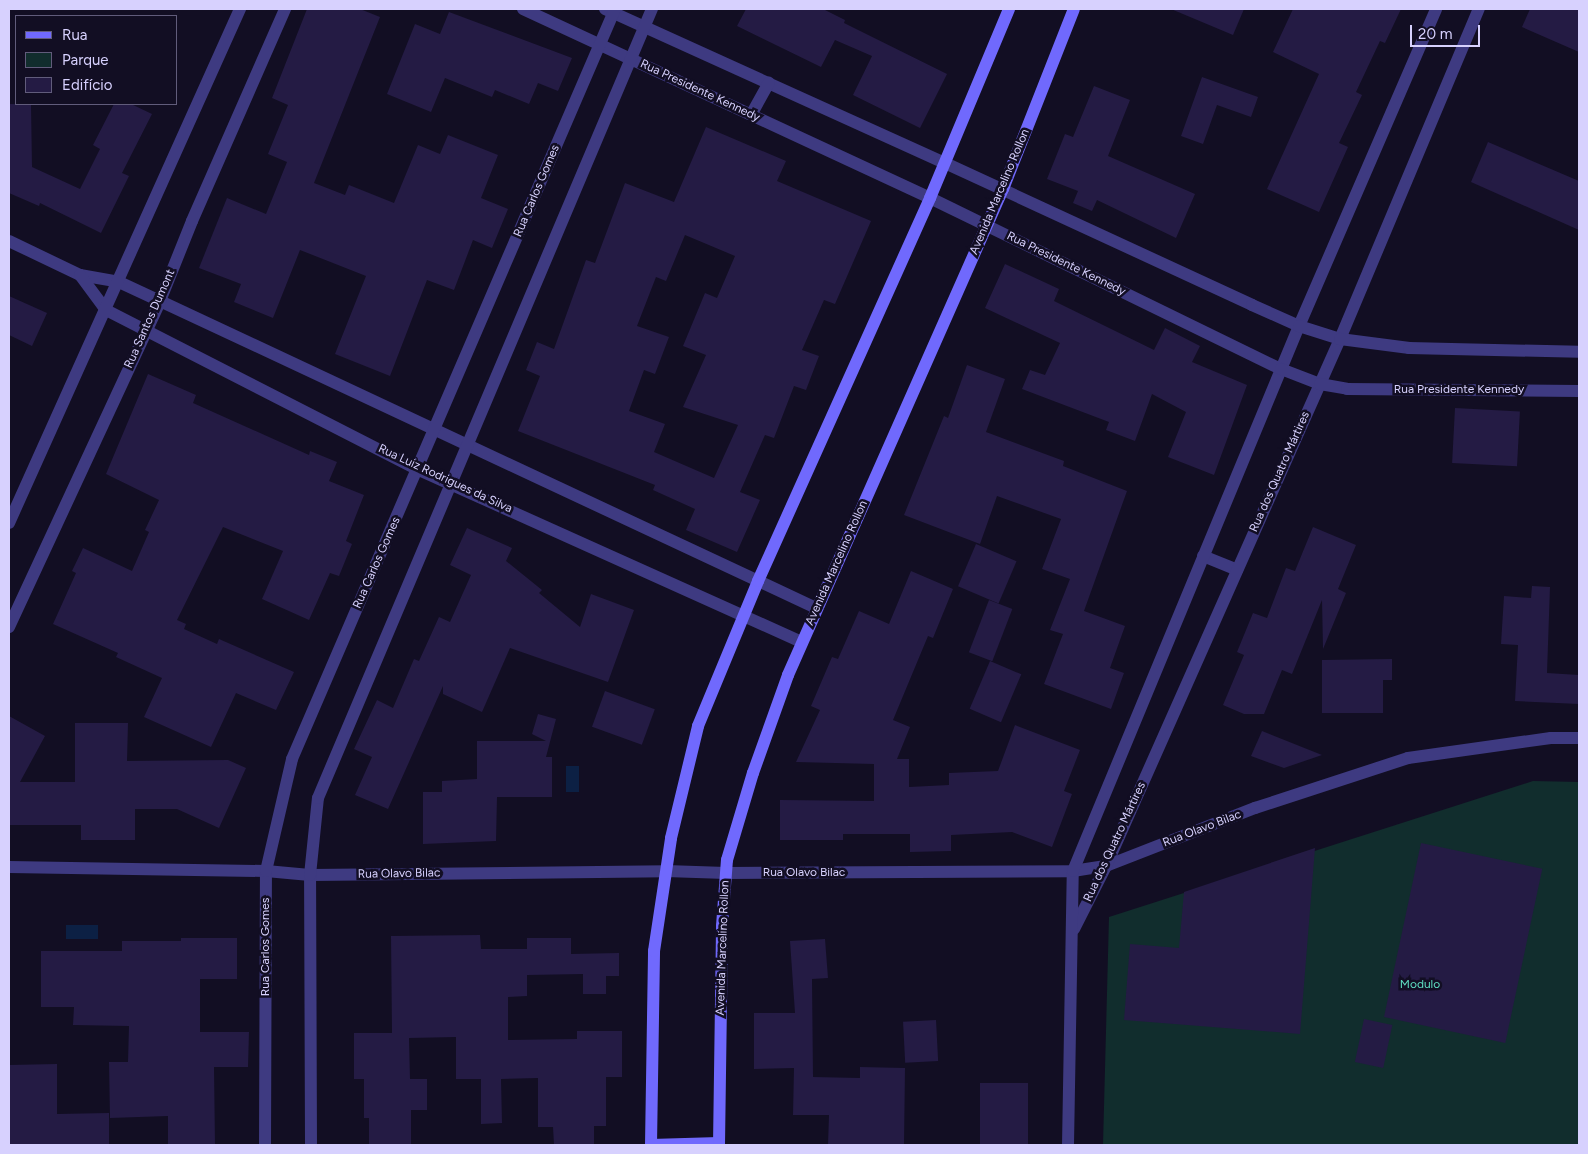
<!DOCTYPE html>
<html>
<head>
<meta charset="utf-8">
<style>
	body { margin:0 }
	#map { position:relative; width:1588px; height:1154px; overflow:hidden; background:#120e23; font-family:Figtree,sans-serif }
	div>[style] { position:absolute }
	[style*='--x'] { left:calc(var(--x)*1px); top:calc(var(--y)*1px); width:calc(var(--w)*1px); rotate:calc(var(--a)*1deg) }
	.green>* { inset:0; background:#112d2d }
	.water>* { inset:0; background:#0c2044; transform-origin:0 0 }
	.building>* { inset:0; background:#241b44; transform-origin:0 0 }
	.minor>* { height:12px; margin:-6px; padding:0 6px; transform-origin:6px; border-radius:6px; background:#3e3a81 }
	.tertiary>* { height:12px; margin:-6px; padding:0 6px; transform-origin:6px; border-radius:6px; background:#3e3a81 }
	.secondary>* { height:12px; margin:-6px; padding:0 6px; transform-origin:6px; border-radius:6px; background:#7069fd }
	span { translate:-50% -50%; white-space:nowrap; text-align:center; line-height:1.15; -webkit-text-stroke:5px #120e23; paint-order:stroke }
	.street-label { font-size:12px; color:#d7d1fe }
	.park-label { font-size:12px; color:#5edec1 }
	.frame { position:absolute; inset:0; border:10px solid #d7d1fe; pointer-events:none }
	.legend { position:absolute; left:15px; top:15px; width:162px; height:90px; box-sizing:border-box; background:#120e23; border:1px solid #615c7b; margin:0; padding:6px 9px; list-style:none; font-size:15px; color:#d7d1fe }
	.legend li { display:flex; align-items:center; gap:10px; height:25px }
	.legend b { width:25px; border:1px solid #615c7b }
	.scale { position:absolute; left:1410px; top:25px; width:70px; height:22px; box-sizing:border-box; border:2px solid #d7d1fe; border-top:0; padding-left:6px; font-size:15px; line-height:18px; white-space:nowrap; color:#d7d1fe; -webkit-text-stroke:4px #120e23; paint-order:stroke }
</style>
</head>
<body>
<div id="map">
	<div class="green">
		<i style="clip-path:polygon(1533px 781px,1579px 782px,1579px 1145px,1103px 1145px,1109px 917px)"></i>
	</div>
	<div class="water">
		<i style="left:566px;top:766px;width:13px;height:26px"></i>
		<i style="left:66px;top:925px;width:32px;height:14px"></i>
	</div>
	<div class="building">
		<i style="clip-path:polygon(307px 9px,360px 9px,380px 17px,314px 183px,345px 195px,349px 185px,394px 203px,418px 145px,440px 154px,448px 135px,498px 155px,481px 198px,508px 209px,492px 248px,473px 240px,454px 290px,427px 280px,390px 376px,335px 354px,366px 276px,300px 250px,273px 318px,234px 302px,241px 284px,199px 268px,227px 198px,266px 214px,287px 162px,268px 154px,288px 105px,272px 98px)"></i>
		<i style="clip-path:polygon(746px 9px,823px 9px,845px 20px,844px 23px,947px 74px,920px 128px,853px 95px,872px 56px,835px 40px,821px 67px,737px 26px)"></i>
		<i style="clip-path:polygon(1171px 9px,1244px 9px,1233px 35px)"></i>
		<i style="clip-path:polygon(1293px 9px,1401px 9px,1385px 43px,1380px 41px,1356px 92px,1362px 95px,1339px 143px,1348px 147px,1319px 212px,1267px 189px,1319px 74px,1273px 52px)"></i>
		<i style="clip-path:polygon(1530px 9px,1579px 9px,1579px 52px,1522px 27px)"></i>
		<i style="clip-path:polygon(449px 12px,572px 58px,558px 91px,538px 83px,529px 104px,495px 90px,492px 97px,445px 78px,431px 112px,387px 94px,415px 24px,440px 34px)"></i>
		<i style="clip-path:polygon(1202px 77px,1258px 97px,1251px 117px,1217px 105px,1203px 144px,1181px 136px)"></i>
		<i style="clip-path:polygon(1094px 86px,1130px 100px,1108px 156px,1195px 194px,1176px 238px,1097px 200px,1092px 211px,1073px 203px,1078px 191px,1047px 179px,1065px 134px,1073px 137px)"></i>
		<i style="clip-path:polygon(9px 104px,31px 104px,32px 167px,80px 189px,100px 149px,93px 145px,114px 104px,131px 104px,152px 114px,122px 173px,129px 176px,101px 233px,40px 203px,39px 206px,9px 193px)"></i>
		<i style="clip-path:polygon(evenodd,706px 127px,786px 161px,777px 181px,871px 221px,835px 304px,824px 300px,802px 350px,819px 356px,806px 390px,794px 386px,774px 438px,765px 435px,740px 492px,760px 500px,737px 552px,686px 530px,695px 509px,653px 490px,655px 485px,518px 431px,540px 376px,526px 370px,537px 342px,554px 349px,586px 260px,595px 263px,625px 183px,674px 202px,706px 127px,685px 235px,735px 256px,717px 298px,705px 293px,683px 346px,706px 355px,683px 407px,738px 425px,714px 478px,654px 452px,665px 424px,629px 411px,644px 370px,655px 374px,669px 337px,637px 326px,656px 277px,666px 281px,685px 235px)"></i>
		<i style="clip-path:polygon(1488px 142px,1579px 181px,1579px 230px,1471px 182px)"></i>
		<i style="clip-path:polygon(1005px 264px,1059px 289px,1054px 301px,1154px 350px,1165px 328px,1200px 346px,1192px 362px,1247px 385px,1214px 475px,1168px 457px,1186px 412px,1152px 394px,1135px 441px,1106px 430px,1109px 422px,1022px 389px,1030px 370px,1045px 375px,1060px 343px,985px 308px)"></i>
		<i style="clip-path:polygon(9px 296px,47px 313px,32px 346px,9px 335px)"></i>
		<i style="clip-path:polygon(967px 365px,1005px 379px,986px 432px,1064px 461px,1063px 466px,1127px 491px,1084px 611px,1125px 626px,1110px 668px,1124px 673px,1111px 709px,1044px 684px,1063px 634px,1050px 630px,1070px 579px,1042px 569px,1061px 519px,997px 496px,980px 544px,904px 515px,944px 416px,948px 418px)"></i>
		<i style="clip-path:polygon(148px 374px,196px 395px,193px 403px,309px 455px,310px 451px,337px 462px,329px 481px,364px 495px,346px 541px,352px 544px,339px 576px,330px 573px,309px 620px,262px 599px,283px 551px,223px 527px,177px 620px,186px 624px,184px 629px,217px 644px,219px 639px,294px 672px,276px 710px,236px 693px,211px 747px,144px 717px,162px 678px,116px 657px,118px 653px,53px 624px,76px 573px,72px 571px,83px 548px,132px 571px,149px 532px,145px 530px,159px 500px,106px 474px)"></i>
		<i style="left:1455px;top:408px;width:65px;height:55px;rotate:3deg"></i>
		<i style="clip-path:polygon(1313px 527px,1356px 545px,1338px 589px,1346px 593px,1323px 649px,1322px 600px,1292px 674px,1282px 670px,1264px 714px,1244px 714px,1223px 705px,1244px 655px,1237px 652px,1253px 613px,1267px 618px,1286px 568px,1295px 571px)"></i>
		<i style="clip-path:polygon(467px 528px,512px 548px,506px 561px,542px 590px,539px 593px,580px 627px,591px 594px,634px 610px,608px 682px,510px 648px,482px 712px,443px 694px,443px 686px,388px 809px,355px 795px,372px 757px,354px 749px,377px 700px,393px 708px,414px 659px,419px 661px,439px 617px,450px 622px,471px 575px,450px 565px)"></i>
		<i style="left:976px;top:544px;width:44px;height:46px;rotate:23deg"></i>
		<i style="clip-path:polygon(911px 571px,953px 589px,933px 638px,928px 636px,893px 720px,910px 727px,897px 759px,909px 759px,909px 787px,949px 785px,949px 773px,998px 771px,1015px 725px,1080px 750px,1064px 791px,1072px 794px,1052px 847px,1012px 832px,951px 835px,951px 851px,910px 852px,910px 834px,843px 834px,843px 840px,780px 840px,780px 800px,874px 801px,874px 764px,796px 762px,820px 710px,811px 706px,832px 657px,838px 659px,859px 611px,889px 624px)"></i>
		<i style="clip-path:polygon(1532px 586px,1550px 587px,1547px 673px,1579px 675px,1579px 704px,1515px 701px,1518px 645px,1501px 644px,1504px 596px,1531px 598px)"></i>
		<i style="left:989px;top:600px;width:25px;height:56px;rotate:21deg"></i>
		<i style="clip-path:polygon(1392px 659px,1392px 680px,1383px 680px,1383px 713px,1322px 713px,1322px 660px)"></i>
		<i style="left:990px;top:661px;width:34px;height:52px;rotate:23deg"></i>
		<i style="left:605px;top:691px;width:53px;height:38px;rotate:20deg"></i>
		<i style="clip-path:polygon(538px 714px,556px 719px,546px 757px,552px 757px,552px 797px,497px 797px,496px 841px,423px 844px,423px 792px,442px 792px,442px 781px,477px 779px,477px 741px,546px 741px,532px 734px)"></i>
		<i style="clip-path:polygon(9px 716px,45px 736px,20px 782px,75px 782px,75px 723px,128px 723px,127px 761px,228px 760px,246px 768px,219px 828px,177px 809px,135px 809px,135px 840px,81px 840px,81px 825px,9px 825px)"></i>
		<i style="clip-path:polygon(1262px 731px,1322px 755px,1284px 768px,1251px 756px)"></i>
		<i style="left:1421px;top:843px;width:124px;height:178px;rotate:12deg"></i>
		<i style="clip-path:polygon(1315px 848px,1300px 1034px,1124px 1020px,1130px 944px,1179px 948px,1184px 892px)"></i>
		<i style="clip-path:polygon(480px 935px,481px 949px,527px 949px,527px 938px,571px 938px,571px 954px,619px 953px,619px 976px,606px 976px,606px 994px,583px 994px,583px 974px,527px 975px,527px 996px,508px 997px,508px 1040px,577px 1039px,577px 1031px,622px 1031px,622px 1077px,606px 1077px,606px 1126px,594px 1126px,594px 1145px,554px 1145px,553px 1127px,538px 1127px,538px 1078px,501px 1079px,502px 1123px,481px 1124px,481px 1079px,456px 1079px,456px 1037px,409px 1038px,410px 1079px,427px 1079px,427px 1110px,411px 1110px,411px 1145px,369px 1145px,369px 1118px,364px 1118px,364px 1079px,354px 1079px,354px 1033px,392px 1033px,391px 936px)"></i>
		<i style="clip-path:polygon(181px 938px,237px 938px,237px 979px,200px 979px,200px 1032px,249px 1032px,248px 1067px,214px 1067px,215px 1145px,168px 1145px,168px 1116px,110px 1118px,109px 1062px,128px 1062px,129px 1026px,73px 1025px,74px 1007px,41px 1007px,41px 951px,122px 951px,122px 941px,181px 941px)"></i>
		<i style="clip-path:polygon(825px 939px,828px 978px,812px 979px,813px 1077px,860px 1078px,860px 1067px,905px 1068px,904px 1145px,828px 1145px,829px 1115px,793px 1115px,794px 1068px,754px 1069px,754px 1013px,795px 1013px,790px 941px)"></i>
		<i style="left:1364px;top:1019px;width:29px;height:44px;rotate:12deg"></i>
		<i style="left:936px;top:1020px;width:41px;height:33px;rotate:87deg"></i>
		<i style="clip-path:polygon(57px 1064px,57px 1114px,109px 1113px,109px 1145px,9px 1145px,9px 1065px)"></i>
		<i style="left:980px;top:1083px;width:48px;height:62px"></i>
	</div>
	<div class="minor">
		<i style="--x:523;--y:9;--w:449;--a:24.9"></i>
		<i style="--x:605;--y:9;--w:373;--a:24.4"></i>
		<i style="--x:751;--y:115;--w:37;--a:-61"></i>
		<i style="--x:9;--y:241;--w:79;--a:25.6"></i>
		<i style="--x:80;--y:275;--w:40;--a:10"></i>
		<i style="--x:119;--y:282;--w:45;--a:24.9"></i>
		<i style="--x:160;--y:301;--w:724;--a:25.08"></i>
		<i style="--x:80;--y:275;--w:44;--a:53.4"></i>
		<i style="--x:106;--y:310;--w:352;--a:27.1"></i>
		<i style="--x:419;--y:470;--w:420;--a:24.2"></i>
		<i style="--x:9;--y:523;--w:564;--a:-65.8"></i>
		<i style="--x:1203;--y:556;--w:37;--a:22"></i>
		<i style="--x:9;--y:627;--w:359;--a:-65.1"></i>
		<i style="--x:160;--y:301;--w:86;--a:-68.2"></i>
		<i style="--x:192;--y:221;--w:232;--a:-66.3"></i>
		<i style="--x:9;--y:867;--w:257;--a:0.9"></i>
		<i style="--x:266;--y:871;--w:44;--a:5.2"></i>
		<i style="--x:310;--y:875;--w:356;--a:-0.6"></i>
		<i style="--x:666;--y:871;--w:60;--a:1.9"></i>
		<i style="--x:726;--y:873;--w:347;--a:-0.3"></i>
		<i style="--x:1073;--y:871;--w:33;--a:-9"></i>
		<i style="--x:1106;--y:866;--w:160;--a:-21.3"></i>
		<i style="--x:1255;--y:808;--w:161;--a:-18.1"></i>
		<i style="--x:1408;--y:758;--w:144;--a:-8"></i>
		<i style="--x:1551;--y:738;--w:28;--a:0"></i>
		<i style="--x:1074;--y:929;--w:71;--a:-63.1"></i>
		<i style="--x:1106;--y:866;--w:577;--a:-66.06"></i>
		<i style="--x:1340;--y:339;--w:358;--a:-67.2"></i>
		<i style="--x:265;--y:1145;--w:274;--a:-89.8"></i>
		<i style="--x:266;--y:871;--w:115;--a:-76.9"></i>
		<i style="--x:292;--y:759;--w:817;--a:-66.7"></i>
		<i style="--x:311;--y:1145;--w:270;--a:-90.2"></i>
		<i style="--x:310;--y:875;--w:77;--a:-84.1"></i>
		<i style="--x:318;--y:798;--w:857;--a:-67.06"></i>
		<i style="--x:1068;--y:1145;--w:274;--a:-89"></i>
		<i style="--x:1073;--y:871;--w:590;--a:-67.48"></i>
		<i style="--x:1299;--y:326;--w:345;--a:-66.6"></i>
	</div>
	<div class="tertiary">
		<i style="--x:945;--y:163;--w:338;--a:24.8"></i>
		<i style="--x:1252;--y:305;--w:51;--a:24.1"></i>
		<i style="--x:1299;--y:326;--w:43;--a:17.6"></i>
		<i style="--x:1340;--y:339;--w:70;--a:7.4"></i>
		<i style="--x:1409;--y:348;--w:170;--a:1.3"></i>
		<i style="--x:930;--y:198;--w:390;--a:26"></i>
		<i style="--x:1281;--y:369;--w:42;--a:21"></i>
		<i style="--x:1320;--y:384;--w:27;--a:10"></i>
		<i style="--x:1347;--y:389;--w:232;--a:0.5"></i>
	</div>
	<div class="secondary">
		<i style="--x:651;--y:1145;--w:194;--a:-89.1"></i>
		<i style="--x:654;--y:951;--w:114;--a:-81.4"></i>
		<i style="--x:671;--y:838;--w:115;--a:-76.4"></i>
		<i style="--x:698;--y:726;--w:157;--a:-67.5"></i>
		<i style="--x:758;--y:581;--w:420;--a:-65.8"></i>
		<i style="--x:930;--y:198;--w:205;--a:-67.3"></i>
		<i style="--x:651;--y:1145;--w:68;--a:-1.7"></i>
		<i style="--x:719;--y:1145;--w:219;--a:-89.2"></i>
		<i style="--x:722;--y:926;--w:66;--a:-85.7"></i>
		<i style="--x:727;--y:860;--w:91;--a:-73.4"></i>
		<i style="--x:753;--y:773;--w:104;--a:-70.3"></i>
		<i style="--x:788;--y:675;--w:531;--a:-66.14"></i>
		<i style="--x:1003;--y:189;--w:193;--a:-68.5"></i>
	</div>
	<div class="street-label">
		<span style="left:700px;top:91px;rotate:25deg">Rua Presidente Kennedy</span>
		<span style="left:537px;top:191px;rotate:-67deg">Rua Carlos Gomes</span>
		<span style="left:1000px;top:192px;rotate:-67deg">Avenida Marcelino Rollon</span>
		<span style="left:1066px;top:264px;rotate:26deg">Rua Presidente Kennedy</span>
		<span style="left:150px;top:319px;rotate:-66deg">Rua Santos Dumont</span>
		<span style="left:1459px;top:390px">Rua Presidente Kennedy</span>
		<span style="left:1280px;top:472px;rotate:-66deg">Rua dos Quatro Mártires</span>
		<span style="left:445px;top:479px;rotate:25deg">Rua Luiz Rodrigues da Silva</span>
		<span style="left:377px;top:563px;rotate:-66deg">Rua Carlos Gomes</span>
		<span style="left:837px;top:563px;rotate:-66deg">Avenida Marcelino Rollon</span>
		<span style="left:1202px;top:829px;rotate:-21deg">Rua Olavo Bilac</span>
		<span style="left:1115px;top:842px;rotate:-65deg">Rua dos Quatro Mártires</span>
		<span style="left:804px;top:873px">Rua Olavo Bilac</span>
		<span style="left:399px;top:874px;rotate:-1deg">Rua Olavo Bilac</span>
		<span style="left:266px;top:947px;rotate:-90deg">Rua Carlos Gomes</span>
		<span style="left:723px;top:948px;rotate:-88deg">Avenida Marcelino Rollon</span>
	</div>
	<div class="park-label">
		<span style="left:1420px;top:985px">Modulo</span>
	</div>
	<div class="frame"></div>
	<ul class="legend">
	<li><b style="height:6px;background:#7069fd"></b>Rua</li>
	<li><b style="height:14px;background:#112d2d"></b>Parque</li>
	<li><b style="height:14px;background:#241b44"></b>Edifício</li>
	</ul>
	<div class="scale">20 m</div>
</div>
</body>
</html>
